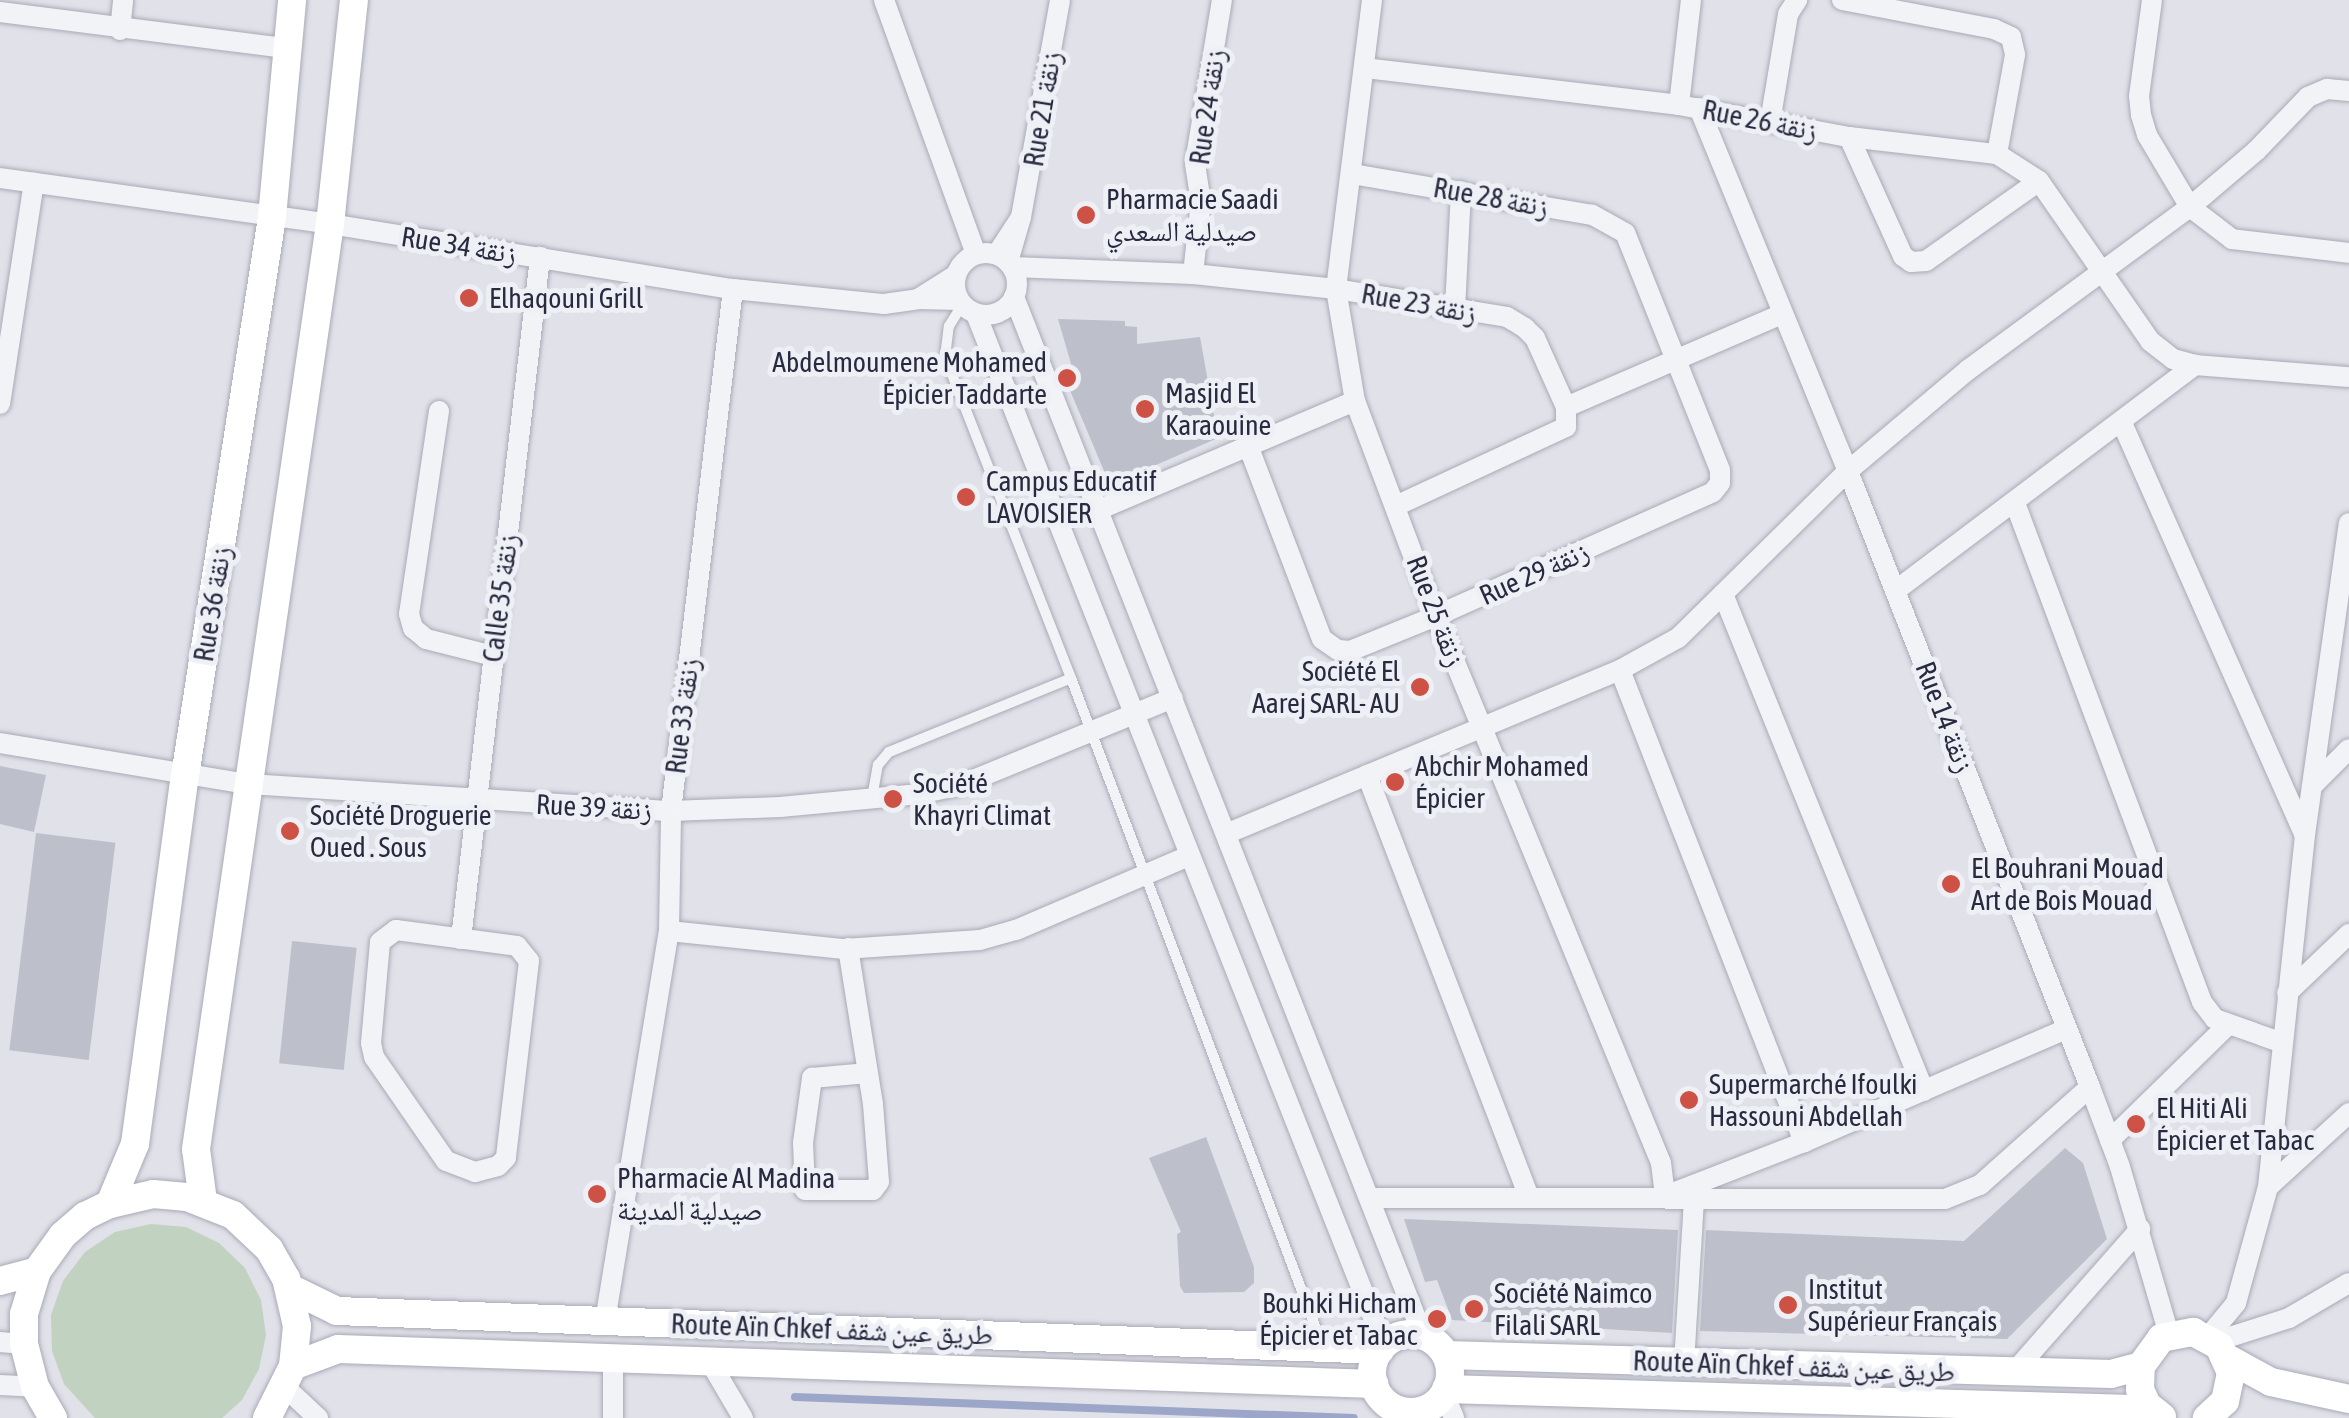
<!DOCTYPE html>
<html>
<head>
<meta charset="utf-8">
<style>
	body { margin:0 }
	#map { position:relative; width:2349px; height:1418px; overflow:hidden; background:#e0e1e9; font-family:"Asap Condensed","Noto Naskh Arabic",sans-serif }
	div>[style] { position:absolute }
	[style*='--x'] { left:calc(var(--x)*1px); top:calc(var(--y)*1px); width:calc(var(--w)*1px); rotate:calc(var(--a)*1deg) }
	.green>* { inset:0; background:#c1d2c1 }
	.stream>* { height:8px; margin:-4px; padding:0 4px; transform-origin:4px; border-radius:4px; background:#9ba6c8 }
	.building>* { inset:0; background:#bdbfcb; transform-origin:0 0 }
	.roads { filter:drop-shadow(0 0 2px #a9aab6) drop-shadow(0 0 2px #a9aab6) }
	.lane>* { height:10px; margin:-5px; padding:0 5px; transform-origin:5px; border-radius:5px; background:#f2f3f7 }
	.street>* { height:20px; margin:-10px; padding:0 10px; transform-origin:10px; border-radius:10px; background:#f2f3f7 }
	.street>.ring { margin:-10px; padding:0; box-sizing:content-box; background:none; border:20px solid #f2f3f7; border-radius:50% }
	.secondary>* { height:28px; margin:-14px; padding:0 14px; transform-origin:14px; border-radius:14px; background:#fff }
	.secondary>.ring { margin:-14px; padding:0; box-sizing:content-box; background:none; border:28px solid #fff; border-radius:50% }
	.dots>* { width:28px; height:28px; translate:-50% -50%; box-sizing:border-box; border:5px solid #eff0f6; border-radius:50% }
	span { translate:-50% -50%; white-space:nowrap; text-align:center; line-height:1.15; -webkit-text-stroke:10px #eff0f6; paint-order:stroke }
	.street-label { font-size:28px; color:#282b40 }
	.poi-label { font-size:28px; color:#282b40 }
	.left { translate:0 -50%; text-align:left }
	.right { translate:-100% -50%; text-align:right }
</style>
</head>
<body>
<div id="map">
	<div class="green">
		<i style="clip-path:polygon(151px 1224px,186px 1227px,219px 1243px,245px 1268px,261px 1300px,266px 1335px,259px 1369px,242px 1400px,222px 1418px,95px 1418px,64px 1384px,52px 1351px,51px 1315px,63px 1281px,85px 1252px,115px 1232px)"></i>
	</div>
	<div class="stream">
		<i style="--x:795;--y:1397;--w:559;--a:2.15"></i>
	</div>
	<div class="building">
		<i style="clip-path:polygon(1058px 319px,1125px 321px,1125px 326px,1137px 327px,1137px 344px,1200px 337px,1218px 438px,1110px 485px,1066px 381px,1074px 374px)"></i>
		<i style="clip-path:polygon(0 766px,46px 775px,34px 832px,0 824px)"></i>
		<i style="left:36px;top:833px;width:80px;height:219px;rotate:7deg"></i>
		<i style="left:292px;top:941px;width:65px;height:123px;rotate:6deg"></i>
		<i style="clip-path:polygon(1206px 1137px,1254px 1267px,1254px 1283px,1244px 1292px,1184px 1293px,1180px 1286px,1177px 1234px,1181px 1232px,1149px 1158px)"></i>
		<i style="clip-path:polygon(2065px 1148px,2083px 1163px,2107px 1239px,2007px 1339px,1700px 1331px,1706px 1230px,1964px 1241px)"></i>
		<i style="clip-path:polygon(1404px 1219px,1678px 1230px,1672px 1333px,1452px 1320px,1437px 1280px,1425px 1282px)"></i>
	</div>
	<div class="roads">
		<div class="lane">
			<i style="--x:1071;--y:678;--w:715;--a:69.36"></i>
			<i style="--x:872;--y:798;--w:34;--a:-80"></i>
			<i style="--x:878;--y:765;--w:17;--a:-50"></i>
			<i style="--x:889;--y:752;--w:196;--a:-22.1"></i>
			<i style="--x:1071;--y:678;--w:345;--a:-111.4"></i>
			<i style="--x:945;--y:357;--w:31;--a:-83"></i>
			<i style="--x:949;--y:326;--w:25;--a:-58"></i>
		</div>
		<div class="street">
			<i style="--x:884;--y:0;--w:270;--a:70.1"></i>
			<i style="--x:1372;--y:0;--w:291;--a:97.1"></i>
			<i style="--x:1336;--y:289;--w:114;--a:80.4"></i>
			<i style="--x:1355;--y:401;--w:230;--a:69.4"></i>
			<i style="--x:1436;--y:616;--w:591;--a:67.64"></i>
			<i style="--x:1661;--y:1163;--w:33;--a:83"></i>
			<i style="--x:1665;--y:1196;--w:149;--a:-21.2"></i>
			<i style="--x:1804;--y:1142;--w:286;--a:-23.3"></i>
			<i style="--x:1842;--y:0;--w:155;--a:10.8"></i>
			<i style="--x:1994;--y:29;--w:19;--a:25"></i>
			<i style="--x:2011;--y:37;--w:18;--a:77"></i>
			<i style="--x:2015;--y:55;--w:101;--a:100.3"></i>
			<i style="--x:2152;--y:0;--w:97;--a:97.7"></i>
			<i style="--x:2139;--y:96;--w:19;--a:84"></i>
			<i style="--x:2141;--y:115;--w:21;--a:73"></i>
			<i style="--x:2147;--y:135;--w:84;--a:59.2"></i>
			<i style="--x:2190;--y:207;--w:53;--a:37.3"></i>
			<i style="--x:2232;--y:239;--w:118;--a:6.8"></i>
			<i style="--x:0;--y:12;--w:288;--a:7.2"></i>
			<i style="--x:120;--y:30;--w:30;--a:-84"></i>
			<i style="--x:1365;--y:68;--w:316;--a:6.7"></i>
			<i style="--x:1679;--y:105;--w:173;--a:10.7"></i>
			<i style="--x:1849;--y:137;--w:149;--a:6.6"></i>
			<i style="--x:1997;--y:154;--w:50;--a:32.7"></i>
			<i style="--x:2039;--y:181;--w:195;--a:55.2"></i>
			<i style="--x:2150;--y:341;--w:29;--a:38"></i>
			<i style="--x:2173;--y:359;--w:23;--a:15"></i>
			<i style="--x:2195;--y:365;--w:154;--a:4.5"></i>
			<i style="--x:1679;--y:105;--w:106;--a:-83.5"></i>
			<i style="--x:1699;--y:108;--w:392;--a:67.7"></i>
			<i style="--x:1848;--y:471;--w:662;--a:68.55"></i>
			<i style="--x:2090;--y:1087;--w:85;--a:69.4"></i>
			<i style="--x:2120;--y:1167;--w:175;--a:73.7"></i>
			<i style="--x:1770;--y:122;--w:109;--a:-80.5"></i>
			<i style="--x:1788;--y:14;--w:17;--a:-57"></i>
			<i style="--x:1849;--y:137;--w:131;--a:65.6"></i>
			<i style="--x:1903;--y:256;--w:10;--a:37"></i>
			<i style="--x:1911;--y:262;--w:15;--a:-4"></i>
			<i style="--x:1926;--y:261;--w:138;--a:-35.3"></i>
			<i style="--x:0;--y:178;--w:333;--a:7.9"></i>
			<i style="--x:330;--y:224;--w:408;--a:9.2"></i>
			<i style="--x:733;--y:289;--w:152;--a:5.7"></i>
			<i style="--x:884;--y:304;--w:34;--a:-8"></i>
			<i style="--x:1021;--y:217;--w:220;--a:-79.8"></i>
			<i class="ring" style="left:955px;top:253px;width:42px;height:42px"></i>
			<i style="--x:997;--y:254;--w:44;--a:-57"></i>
			<i style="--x:1021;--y:217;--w:47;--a:106.1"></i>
			<i style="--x:1012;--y:267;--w:181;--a:2.2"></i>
			<i style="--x:1193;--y:274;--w:144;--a:6"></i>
			<i style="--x:1336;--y:289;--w:173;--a:9.3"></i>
			<i style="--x:1507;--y:317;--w:21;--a:31"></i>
			<i style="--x:1525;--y:328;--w:14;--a:45"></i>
			<i style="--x:1535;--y:338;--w:76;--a:65.8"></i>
			<i style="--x:1566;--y:407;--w:20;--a:90"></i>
			<i style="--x:1566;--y:427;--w:187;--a:155.1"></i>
			<i style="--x:1193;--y:274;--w:72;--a:-83.7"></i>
			<i style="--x:1201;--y:202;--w:39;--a:-99"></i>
			<i style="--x:1195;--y:163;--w:165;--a:-80.6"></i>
			<i style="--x:956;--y:275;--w:45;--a:147.7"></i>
			<i style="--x:918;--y:299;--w:41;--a:1.4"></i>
			<i style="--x:1014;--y:297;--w:1117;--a:68.51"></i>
			<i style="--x:1455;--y:309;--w:118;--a:-87.1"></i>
			<i style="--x:976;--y:314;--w:1109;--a:68.41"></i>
			<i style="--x:0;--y:404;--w:224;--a:-81.3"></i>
			<i style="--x:1566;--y:407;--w:235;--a:-23.3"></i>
			<i style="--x:439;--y:411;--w:205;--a:98.4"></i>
			<i style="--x:409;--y:614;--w:15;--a:74"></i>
			<i style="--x:413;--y:628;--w:17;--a:40"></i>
			<i style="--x:426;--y:639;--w:69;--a:14.2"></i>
			<i style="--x:2122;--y:423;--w:449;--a:66.1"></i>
			<i style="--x:1249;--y:448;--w:204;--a:69.1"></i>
			<i style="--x:1322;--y:639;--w:19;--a:35"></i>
			<i style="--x:1338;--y:650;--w:12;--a:5"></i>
			<i style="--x:1350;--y:651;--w:93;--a:-22.1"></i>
			<i style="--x:1436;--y:616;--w:303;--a:-24.1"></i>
			<i style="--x:1713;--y:492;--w:11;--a:-52"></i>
			<i style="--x:1720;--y:483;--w:13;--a:-90"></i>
			<i style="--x:1720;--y:470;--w:255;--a:-111.8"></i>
			<i style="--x:1625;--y:233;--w:38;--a:-151"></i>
			<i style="--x:1592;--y:215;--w:243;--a:-170.3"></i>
			<i style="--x:2015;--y:503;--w:533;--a:69.46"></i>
			<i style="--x:2202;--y:1002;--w:21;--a:53"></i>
			<i style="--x:2215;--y:1019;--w:69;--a:19.5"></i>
			<i style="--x:1098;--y:510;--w:279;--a:-23"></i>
			<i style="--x:1895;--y:591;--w:376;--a:-37"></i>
			<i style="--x:1723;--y:594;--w:536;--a:67.98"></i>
			<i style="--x:1620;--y:670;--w:507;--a:68.7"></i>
			<i style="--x:0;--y:743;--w:252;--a:9.4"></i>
			<i style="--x:249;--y:784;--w:423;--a:3.7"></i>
			<i style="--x:671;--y:811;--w:109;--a:-2.1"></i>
			<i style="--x:780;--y:807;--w:140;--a:-5.3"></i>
			<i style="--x:919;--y:794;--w:43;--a:-12.1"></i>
			<i style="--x:961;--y:785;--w:229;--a:-22.3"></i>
			<i style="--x:1367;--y:775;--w:452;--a:69"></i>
			<i style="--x:2312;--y:786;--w:52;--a:-45"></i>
			<i style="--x:1226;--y:834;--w:427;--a:-22.6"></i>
			<i style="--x:1620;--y:670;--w:66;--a:-28.9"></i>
			<i style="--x:1678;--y:638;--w:238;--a:-44.5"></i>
			<i style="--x:1848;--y:471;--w:157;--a:-40.1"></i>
			<i style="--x:1968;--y:370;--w:275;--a:-36.3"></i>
			<i style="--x:2190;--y:207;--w:87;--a:-40.3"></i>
			<i style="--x:2256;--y:151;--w:75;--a:-46.1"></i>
			<i style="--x:2308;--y:97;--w:21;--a:-23"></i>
			<i style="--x:2327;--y:89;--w:22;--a:5"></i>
			<i style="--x:396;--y:930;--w:122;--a:7.5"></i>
			<i style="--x:517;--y:946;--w:19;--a:51"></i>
			<i style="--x:529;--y:961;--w:198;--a:96.7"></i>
			<i style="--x:506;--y:1158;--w:11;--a:135"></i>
			<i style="--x:498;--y:1166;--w:24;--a:165"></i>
			<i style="--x:475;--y:1172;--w:31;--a:-159"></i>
			<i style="--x:446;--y:1161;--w:126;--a:-124.7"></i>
			<i style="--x:374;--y:1057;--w:14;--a:-102"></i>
			<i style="--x:371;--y:1043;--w:101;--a:-84.9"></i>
			<i style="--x:380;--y:942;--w:20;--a:-37"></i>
			<i style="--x:669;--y:931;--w:176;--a:5.9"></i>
			<i style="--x:844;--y:949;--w:136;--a:-3.8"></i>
			<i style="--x:980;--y:940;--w:37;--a:-16"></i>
			<i style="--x:1016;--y:930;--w:188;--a:-23.2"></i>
			<i style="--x:461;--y:939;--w:687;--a:-83.39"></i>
			<i style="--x:848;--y:948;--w:158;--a:80.9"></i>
			<i style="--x:873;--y:1104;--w:78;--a:85.6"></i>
			<i style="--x:879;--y:1182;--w:10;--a:127"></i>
			<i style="--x:873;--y:1190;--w:68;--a:180"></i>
			<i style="--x:805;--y:1190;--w:47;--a:-92.4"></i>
			<i style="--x:803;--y:1143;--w:66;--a:-82.1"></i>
			<i style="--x:812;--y:1078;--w:56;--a:-5.1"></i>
			<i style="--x:2287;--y:993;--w:86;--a:-43.6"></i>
			<i style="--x:2110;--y:1140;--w:165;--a:-44.3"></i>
			<i style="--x:2268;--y:1187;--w:110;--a:-42.4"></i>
			<i style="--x:1370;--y:1198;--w:575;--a:0.1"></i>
			<i style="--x:1945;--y:1199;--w:38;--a:-22"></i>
			<i style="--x:1980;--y:1185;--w:147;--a:-41.7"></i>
			<i style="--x:605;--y:1321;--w:395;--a:-80.7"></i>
			<i style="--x:669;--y:931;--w:120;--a:-89"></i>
			<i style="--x:671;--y:811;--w:526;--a:-83.23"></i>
			<i style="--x:2208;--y:1337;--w:44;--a:-50.5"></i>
			<i style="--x:2236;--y:1303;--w:120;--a:-74.6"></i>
			<i style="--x:2268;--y:1187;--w:354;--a:-84"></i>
			<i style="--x:2305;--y:835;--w:315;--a:-82"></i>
			<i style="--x:0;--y:1342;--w:24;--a:5"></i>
			<i style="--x:2214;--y:1342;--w:79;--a:-17.7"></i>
			<i style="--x:2289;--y:1318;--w:69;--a:-30.3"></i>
			<i style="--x:710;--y:1362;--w:65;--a:59.5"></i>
			<i style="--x:1684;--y:1363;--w:165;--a:-86.5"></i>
			<i style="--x:2014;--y:1372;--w:191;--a:-48.6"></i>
			<i style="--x:0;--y:1385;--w:35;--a:3"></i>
			<i style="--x:286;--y:1388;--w:44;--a:43.2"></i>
			<i style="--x:1444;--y:1394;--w:26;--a:67"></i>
			<i style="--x:1400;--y:1410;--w:9;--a:69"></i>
			<i style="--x:613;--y:1418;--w:59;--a:-90"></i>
		</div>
		<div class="secondary">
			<i style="--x:203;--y:1201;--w:52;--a:-97.7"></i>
			<i style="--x:196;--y:1149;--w:935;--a:-81.76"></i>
			<i style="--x:330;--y:224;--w:225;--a:-83.9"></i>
			<i style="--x:110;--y:1204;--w:65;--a:-67.4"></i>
			<i style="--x:135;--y:1144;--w:371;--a:-82.3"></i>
			<i style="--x:185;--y:776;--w:566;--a:-81.15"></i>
			<i style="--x:272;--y:217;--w:218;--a:-84.7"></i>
			<i style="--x:0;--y:1281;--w:38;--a:-15"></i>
			<i style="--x:290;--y:1288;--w:52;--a:26.1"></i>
			<i style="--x:337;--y:1311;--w:1044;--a:2.14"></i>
			<i class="ring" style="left:1372px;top:1334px;width:50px;height:50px"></i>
			<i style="--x:1446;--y:1355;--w:665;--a:1.64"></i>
			<i style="--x:2111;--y:1374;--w:31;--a:-15"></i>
			<i style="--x:2227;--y:1358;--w:50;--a:28.6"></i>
			<i style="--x:2271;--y:1382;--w:80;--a:12.3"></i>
			<i style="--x:293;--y:1366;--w:48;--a:-20.7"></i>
			<i style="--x:338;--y:1349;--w:1037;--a:1.93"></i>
			<i style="--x:1446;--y:1389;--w:687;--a:1.67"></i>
			<i style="--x:2133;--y:1409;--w:26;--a:16"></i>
			<i style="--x:2162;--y:1417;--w:19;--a:-141"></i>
			<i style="--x:2147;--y:1405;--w:17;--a:-114"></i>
			<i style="--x:2140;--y:1389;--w:23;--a:-88"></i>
			<i style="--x:2141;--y:1366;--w:34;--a:-54"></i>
			<i style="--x:2161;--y:1338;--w:33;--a:-11"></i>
			<i style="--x:2193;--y:1332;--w:30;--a:28"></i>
			<i style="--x:2219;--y:1346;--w:30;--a:66"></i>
			<i style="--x:2231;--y:1373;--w:29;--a:102"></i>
			<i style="--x:2225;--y:1401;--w:25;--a:137"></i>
			<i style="--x:53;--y:1418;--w:36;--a:-120"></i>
			<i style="--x:35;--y:1387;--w:44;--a:-104.3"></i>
			<i style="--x:24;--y:1344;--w:30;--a:-90"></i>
			<i style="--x:24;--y:1314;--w:45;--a:-73.2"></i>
			<i style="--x:37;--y:1271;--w:44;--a:-54.2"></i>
			<i style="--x:63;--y:1235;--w:29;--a:-41"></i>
			<i style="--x:85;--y:1216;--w:28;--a:-26"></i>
			<i style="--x:110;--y:1204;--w:44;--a:-13.1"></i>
			<i style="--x:153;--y:1194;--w:34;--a:5"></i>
			<i style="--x:187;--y:1197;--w:49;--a:21.4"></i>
			<i style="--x:233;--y:1215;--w:50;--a:43.4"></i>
			<i style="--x:269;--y:1249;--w:34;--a:60"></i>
			<i style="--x:286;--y:1278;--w:49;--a:77.1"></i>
			<i style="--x:297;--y:1326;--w:40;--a:95.7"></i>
			<i style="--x:293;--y:1366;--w:58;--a:116.6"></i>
		</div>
	</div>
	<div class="dots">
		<i style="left:1086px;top:215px;background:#cd5145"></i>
		<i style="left:469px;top:298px;background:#cd5145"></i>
		<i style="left:1067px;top:378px;background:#cd5145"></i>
		<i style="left:1145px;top:409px;background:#cd5145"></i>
		<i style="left:966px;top:497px;background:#cd5145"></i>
		<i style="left:1420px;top:687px;background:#cd5145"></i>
		<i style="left:1395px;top:782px;background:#cd5145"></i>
		<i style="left:893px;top:799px;background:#cd5145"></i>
		<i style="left:290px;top:831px;background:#cd5145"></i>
		<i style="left:1951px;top:884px;background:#cd5145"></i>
		<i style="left:1689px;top:1100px;background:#cd5145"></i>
		<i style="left:2136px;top:1124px;background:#cd5145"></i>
		<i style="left:597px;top:1194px;background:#cd5145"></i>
		<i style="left:1788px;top:1305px;background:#cd5145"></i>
		<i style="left:1474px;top:1309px;background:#cd5145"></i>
		<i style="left:1437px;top:1319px;background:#cd5145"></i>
	</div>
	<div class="street-label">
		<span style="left:1207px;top:107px;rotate:-82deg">Rue 24 زنقة</span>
		<span style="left:1042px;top:109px;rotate:-81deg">Rue 21 زنقة</span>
		<span style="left:1760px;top:120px;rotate:11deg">Rue 26 زنقة</span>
		<span style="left:1491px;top:197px;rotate:10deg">Rue 28 زنقة</span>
		<span style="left:459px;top:245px;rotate:9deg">Rue 34 زنقة</span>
		<span style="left:1419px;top:303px;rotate:10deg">Rue 23 زنقة</span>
		<span style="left:1534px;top:573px;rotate:-24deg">Rue 29 زنقة</span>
		<span style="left:500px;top:598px;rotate:-83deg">Calle 35 زنقة</span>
		<span style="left:212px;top:604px;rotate:-81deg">Rue 36 زنقة</span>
		<span style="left:1436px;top:611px;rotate:69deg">Rue 25 زنقة</span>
		<span style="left:682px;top:716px;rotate:-83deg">Rue 33 زنقة</span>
		<span style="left:1945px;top:717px;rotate:69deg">Rue 14 زنقة</span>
		<span style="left:594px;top:807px;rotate:3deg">Rue 39 زنقة</span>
		<span style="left:832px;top:1329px;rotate:2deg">Route Aïn Chkef طريق عين شقف</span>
		<span style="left:1794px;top:1366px;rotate:2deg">Route Aïn Chkef طريق عين شقف</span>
	</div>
	<div class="poi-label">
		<span class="left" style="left:1106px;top:215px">Pharmacie Saadi<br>صيدلية السعدي</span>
		<span class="left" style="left:489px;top:298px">Elhaqouni Grill</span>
		<span class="right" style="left:1047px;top:378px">Abdelmoumene Mohamed<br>Épicier Taddarte</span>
		<span class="left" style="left:1165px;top:409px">Masjid El<br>Karaouine</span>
		<span class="left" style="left:986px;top:497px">Campus Educatif<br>LAVOISIER</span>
		<span class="right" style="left:1400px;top:687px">Société El<br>Aarej SARL- AU</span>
		<span class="left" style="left:1415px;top:782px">Abchir Mohamed<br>Épicier</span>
		<span class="left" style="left:913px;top:799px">Société<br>Khayri Climat</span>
		<span class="left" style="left:310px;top:831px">Société Droguerie<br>Oued . Sous</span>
		<span class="left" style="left:1971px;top:884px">El Bouhrani Mouad<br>Art de Bois Mouad</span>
		<span class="left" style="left:1709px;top:1100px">Supermarché Ifoulki<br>Hassouni Abdellah</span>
		<span class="left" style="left:2156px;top:1124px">El Hiti Ali<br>Épicier et Tabac</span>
		<span class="left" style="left:617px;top:1194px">Pharmacie Al Madina<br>صيدلية المدينة</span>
		<span class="left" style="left:1808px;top:1305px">Institut<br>Supérieur Français</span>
		<span class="left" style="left:1494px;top:1309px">Société Naimco<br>Filali SARL</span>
		<span class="right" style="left:1417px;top:1319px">Bouhki Hicham<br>Épicier et Tabac</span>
	</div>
</div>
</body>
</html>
